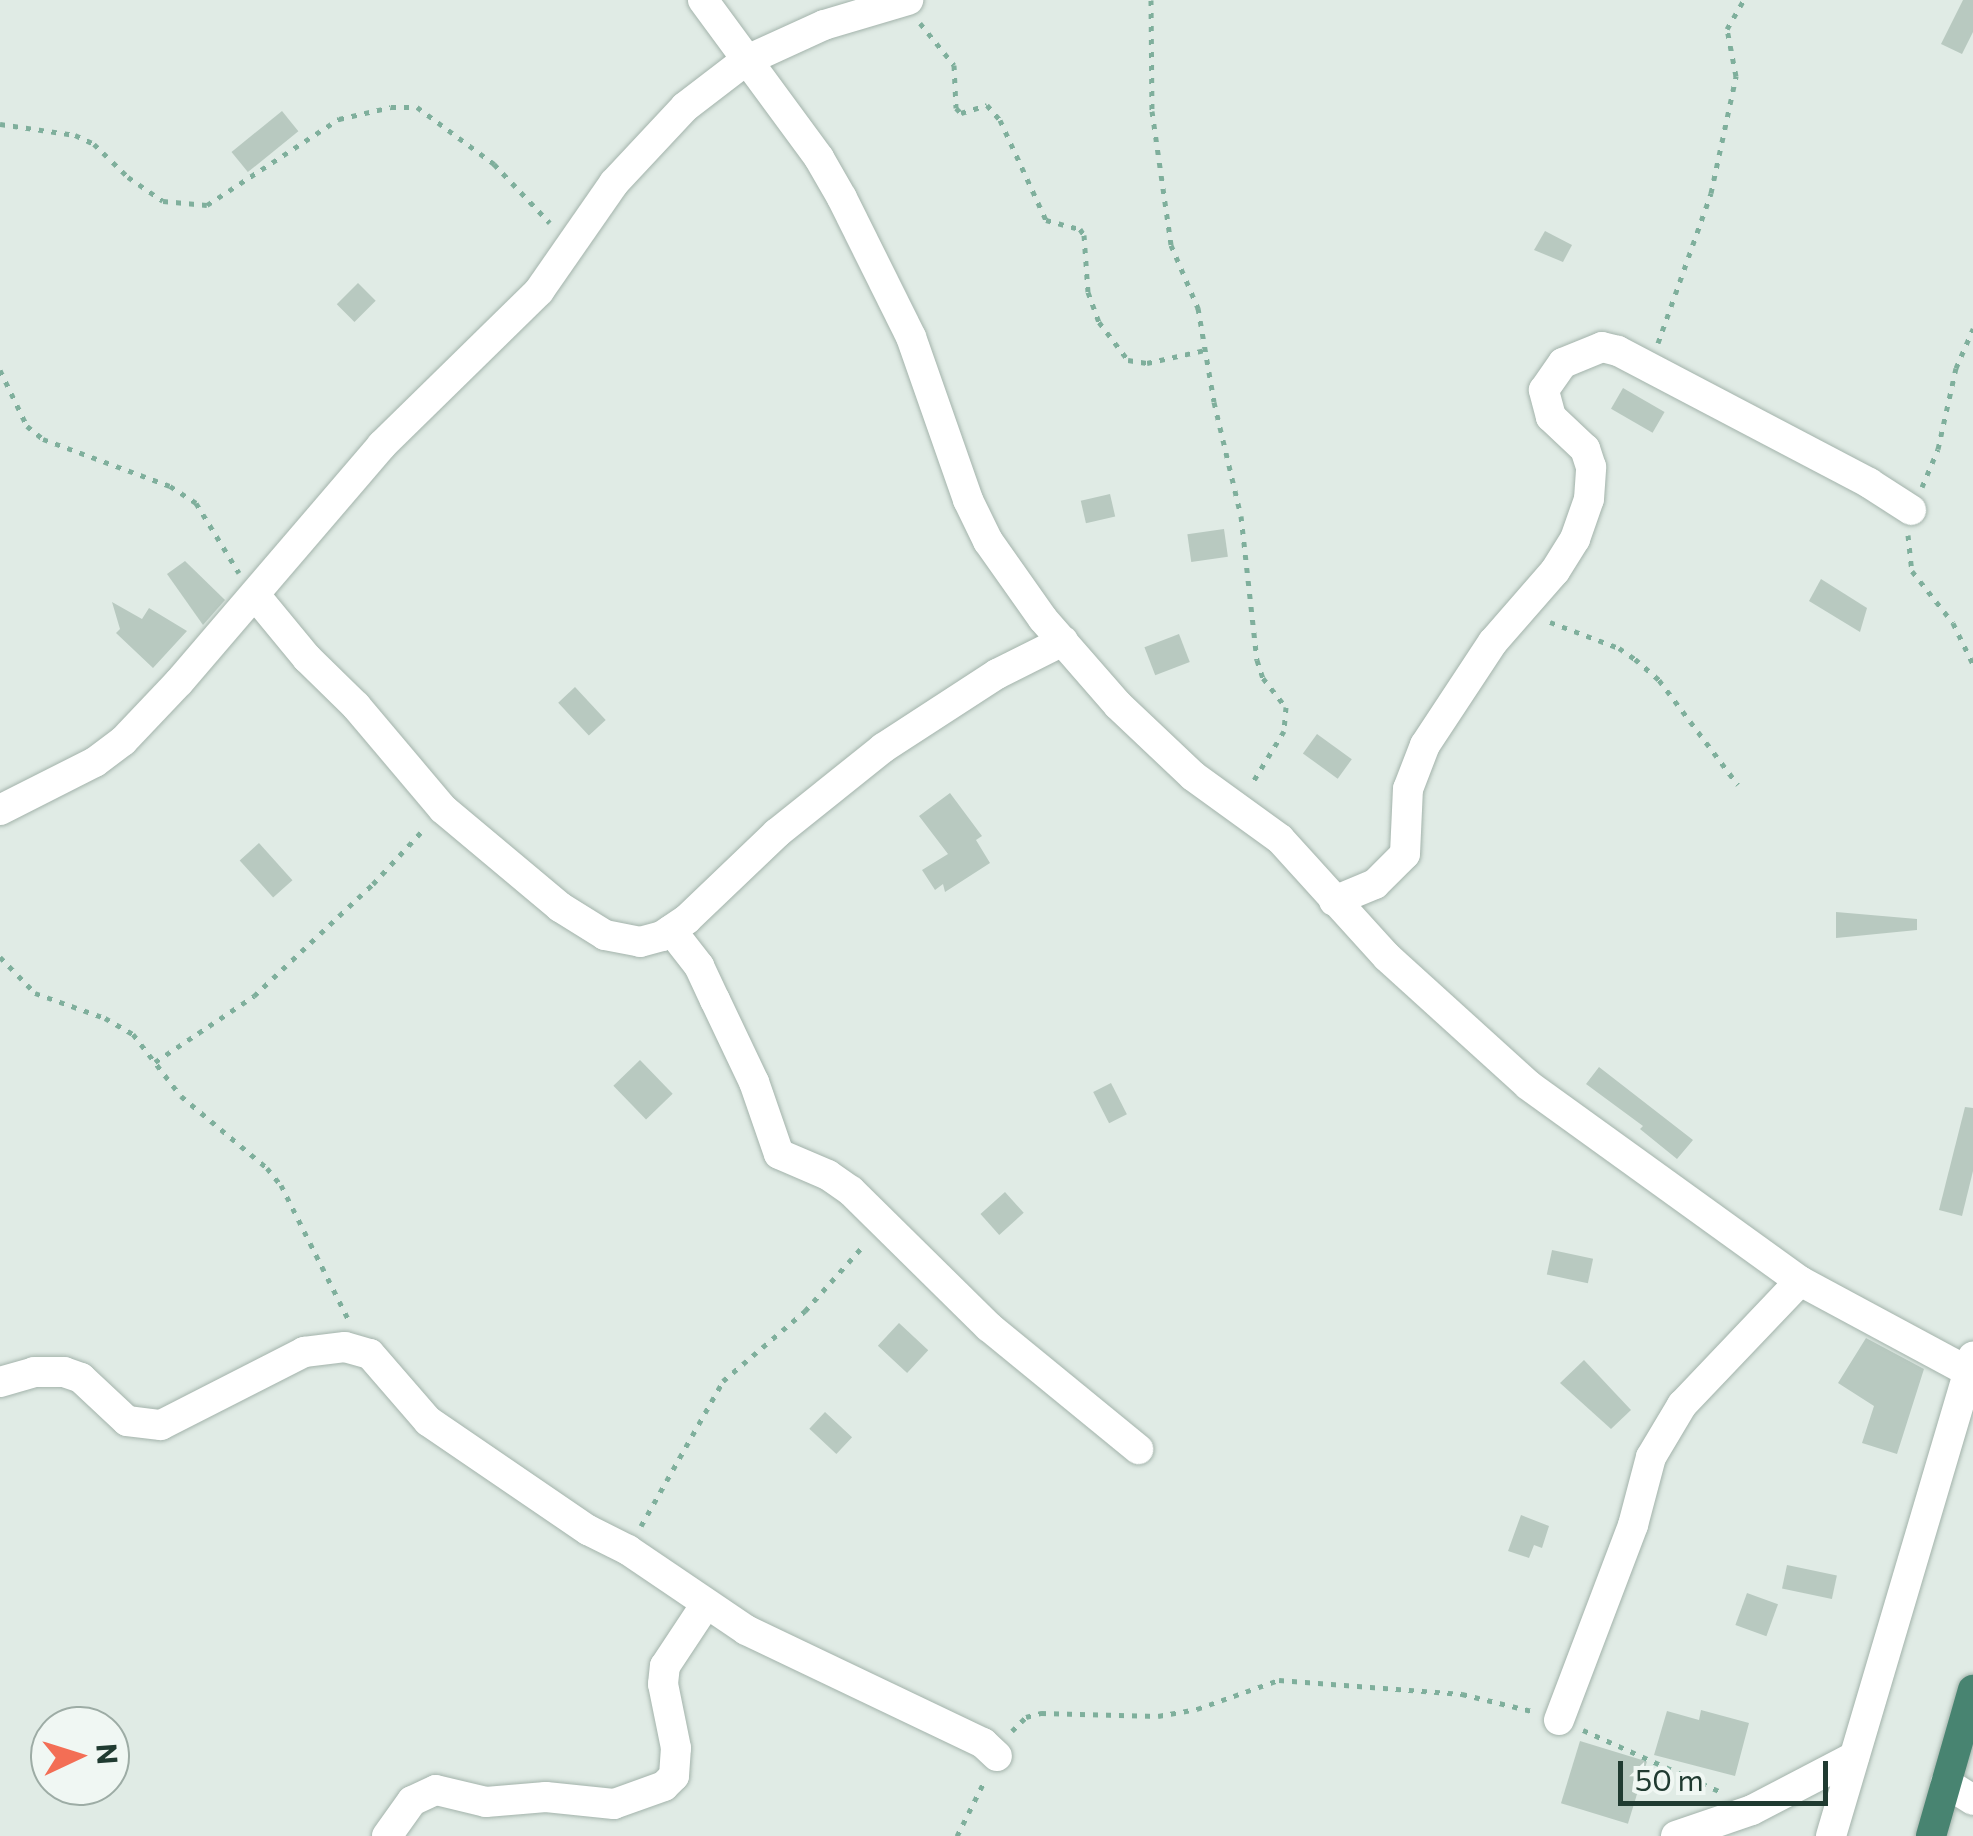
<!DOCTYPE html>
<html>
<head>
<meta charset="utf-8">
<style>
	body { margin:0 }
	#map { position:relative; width:1973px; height:1836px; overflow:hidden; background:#e0ebe5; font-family:Commissioner,sans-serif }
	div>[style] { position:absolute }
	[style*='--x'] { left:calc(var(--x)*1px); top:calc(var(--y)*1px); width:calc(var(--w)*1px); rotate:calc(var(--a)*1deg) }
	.building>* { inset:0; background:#b8c9c0; transform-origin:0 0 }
	.path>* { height:5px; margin-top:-2.5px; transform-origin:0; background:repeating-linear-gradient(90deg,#7faf9c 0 5px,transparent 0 13px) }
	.roads { filter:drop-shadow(0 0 2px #a3b3ab) drop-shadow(0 0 2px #a3b3ab) }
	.minor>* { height:30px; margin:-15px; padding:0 15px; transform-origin:15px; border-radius:15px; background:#fff }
	.trunk>* { height:30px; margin:-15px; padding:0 15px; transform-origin:15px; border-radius:15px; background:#488471 }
	span { translate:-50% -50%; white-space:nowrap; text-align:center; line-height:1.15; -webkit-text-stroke:8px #f0f7f3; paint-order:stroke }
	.north { position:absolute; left:30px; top:1706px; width:100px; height:100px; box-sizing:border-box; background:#f0f7f3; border:2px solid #9daca5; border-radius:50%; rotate:86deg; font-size:28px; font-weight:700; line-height:40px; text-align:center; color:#203b31 }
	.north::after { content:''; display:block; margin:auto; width:35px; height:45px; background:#f36e55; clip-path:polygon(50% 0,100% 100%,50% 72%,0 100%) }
	.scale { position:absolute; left:1618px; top:1761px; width:210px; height:45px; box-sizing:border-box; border:5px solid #203b31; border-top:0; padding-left:12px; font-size:30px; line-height:35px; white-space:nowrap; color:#203b31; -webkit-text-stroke:8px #f0f7f3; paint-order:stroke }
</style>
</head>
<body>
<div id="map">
	<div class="building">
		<i style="clip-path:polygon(1963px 0,1973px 0,1973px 32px,1962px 54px,1941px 44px)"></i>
		<i style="left:282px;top:111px;width:26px;height:65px;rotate:51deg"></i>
		<i style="clip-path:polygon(1545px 231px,1572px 245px,1563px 262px,1534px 250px)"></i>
		<i style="left:358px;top:283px;width:25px;height:30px;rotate:45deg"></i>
		<i style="left:1623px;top:388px;width:48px;height:24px;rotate:30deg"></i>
		<i style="left:1110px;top:494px;width:23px;height:30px;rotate:77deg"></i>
		<i style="left:1224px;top:529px;width:28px;height:37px;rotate:82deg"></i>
		<i style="clip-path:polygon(185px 561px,225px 600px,203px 625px,167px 574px)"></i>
		<i style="clip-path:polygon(1821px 579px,1867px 608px,1860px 632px,1809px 601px)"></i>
		<i style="clip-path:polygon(112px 602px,142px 619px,149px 608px,187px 631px,153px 668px,116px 633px,120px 629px)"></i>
		<i style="left:1179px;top:634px;width:30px;height:37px;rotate:69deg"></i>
		<i style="left:575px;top:687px;width:45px;height:23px;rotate:47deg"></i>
		<i style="left:1317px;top:734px;width:43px;height:24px;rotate:36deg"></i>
		<i style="clip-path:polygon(950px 793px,982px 836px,976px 840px,990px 863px,945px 892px,943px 884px,935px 890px,922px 870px,948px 854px,919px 816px)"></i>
		<i style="left:259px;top:843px;width:50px;height:26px;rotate:48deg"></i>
		<i style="clip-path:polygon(1836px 912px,1917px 919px,1917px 930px,1836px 938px)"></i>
		<i style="left:640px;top:1060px;width:47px;height:37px;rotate:46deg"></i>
		<i style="clip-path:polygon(1599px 1067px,1693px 1140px,1677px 1159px,1640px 1129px,1643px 1126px,1586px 1084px)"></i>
		<i style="left:1111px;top:1083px;width:35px;height:20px;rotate:63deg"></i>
		<i style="clip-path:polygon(1965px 1107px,1973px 1108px,1973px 1171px,1962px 1216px,1939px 1210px)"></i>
		<i style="left:1005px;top:1192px;width:28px;height:33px;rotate:48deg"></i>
		<i style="left:1552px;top:1250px;width:42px;height:25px;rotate:12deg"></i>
		<i style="left:899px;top:1323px;width:40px;height:31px;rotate:43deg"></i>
		<i style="clip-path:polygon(1866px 1338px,1924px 1369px,1897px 1454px,1862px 1443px,1874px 1406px,1838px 1383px)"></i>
		<i style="clip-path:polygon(1584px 1360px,1631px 1410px,1611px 1429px,1560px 1383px)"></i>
		<i style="left:825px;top:1412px;width:37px;height:23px;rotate:43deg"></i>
		<i style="clip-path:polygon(1521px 1515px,1549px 1526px,1542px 1548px,1534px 1545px,1529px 1558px,1508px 1551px)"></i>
		<i style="left:1787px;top:1565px;width:51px;height:24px;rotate:12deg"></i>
		<i style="left:1747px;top:1593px;width:33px;height:34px;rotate:20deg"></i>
		<i style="clip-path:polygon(1701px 1710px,1749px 1723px,1735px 1776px,1654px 1755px,1667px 1711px,1699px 1720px)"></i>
		<i style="left:1580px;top:1741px;width:70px;height:65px;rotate:17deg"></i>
	</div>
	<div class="path">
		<i style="--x:1151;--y:0;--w:111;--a:89.5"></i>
		<i style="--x:1152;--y:111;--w:135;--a:81.9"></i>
		<i style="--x:1171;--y:245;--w:69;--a:66.8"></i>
		<i style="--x:1198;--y:308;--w:95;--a:80.3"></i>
		<i style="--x:1214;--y:402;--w:117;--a:76.7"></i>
		<i style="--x:1241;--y:516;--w:145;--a:83.7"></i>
		<i style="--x:1257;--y:660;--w:19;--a:72"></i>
		<i style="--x:1263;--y:678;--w:37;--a:52"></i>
		<i style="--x:1286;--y:707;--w:24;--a:95"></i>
		<i style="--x:1284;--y:731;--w:63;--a:121.4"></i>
		<i style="--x:920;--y:23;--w:54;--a:51"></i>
		<i style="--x:954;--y:65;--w:43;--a:87.3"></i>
		<i style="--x:956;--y:108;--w:7;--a:45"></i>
		<i style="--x:961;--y:113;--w:27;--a:-17"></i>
		<i style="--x:987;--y:105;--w:20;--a:49"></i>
		<i style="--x:1000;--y:120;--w:110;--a:65.3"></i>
		<i style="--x:1046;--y:220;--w:35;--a:15"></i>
		<i style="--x:1080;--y:229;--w:7;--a:56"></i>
		<i style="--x:1084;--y:235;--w:57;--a:86"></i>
		<i style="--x:1088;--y:292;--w:32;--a:70"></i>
		<i style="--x:1099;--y:322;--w:48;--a:52.7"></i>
		<i style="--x:1128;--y:360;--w:19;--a:9"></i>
		<i style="--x:1147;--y:363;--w:59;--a:-12.6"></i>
		<i style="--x:0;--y:124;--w:76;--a:8.3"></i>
		<i style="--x:75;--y:135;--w:21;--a:25"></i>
		<i style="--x:94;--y:144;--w:47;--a:44.1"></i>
		<i style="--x:128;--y:177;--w:42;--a:34.4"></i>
		<i style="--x:163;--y:201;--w:44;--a:5.2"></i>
		<i style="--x:207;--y:205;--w:158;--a:-33.1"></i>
		<i style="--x:339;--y:119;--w:53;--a:-13"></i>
		<i style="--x:391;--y:107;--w:26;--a:0"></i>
		<i style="--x:417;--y:107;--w:96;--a:36.5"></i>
		<i style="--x:494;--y:164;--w:81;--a:46.5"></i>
		<i style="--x:1658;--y:343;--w:159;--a:-70.5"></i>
		<i style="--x:1711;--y:193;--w:120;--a:-77.9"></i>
		<i style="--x:1736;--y:76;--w:48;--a:-100.8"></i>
		<i style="--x:1727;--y:29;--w:34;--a:-60"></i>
		<i style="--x:0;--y:370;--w:62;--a:64.3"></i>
		<i style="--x:27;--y:426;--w:21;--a:39"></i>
		<i style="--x:43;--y:439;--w:135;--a:20.3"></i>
		<i style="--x:170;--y:486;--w:31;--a:33"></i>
		<i style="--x:196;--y:503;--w:82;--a:58.4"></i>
		<i style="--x:1922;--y:487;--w:41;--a:-67.2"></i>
		<i style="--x:1938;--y:449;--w:83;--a:-77.5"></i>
		<i style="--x:1956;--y:368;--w:43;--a:-66.4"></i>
		<i style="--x:1908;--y:535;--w:36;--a:84"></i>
		<i style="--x:1912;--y:571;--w:66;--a:51.7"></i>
		<i style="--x:1953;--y:623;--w:46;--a:64"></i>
		<i style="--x:1550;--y:622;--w:74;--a:20.6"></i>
		<i style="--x:1619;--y:648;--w:19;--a:35"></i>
		<i style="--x:1635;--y:659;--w:32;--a:41"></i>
		<i style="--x:1659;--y:680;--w:131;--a:53"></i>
		<i style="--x:0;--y:957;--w:50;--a:45.8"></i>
		<i style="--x:35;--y:993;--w:74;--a:19.7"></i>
		<i style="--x:105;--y:1018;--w:32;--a:30"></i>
		<i style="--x:133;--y:1034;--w:78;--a:52.3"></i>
		<i style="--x:181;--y:1096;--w:112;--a:39.9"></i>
		<i style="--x:267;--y:1168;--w:22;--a:51"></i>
		<i style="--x:281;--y:1185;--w:152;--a:63.4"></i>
		<i style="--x:155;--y:1062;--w:119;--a:-33.7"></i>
		<i style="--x:254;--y:996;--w:163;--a:-43.3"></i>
		<i style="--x:373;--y:884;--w:75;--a:-47.2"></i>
		<i style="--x:641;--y:1526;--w:167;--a:-60.5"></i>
		<i style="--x:723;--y:1381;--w:108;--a:-40.5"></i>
		<i style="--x:805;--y:1311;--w:90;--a:-48.2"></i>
		<i style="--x:1583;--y:1730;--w:149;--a:24.2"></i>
		<i style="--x:1012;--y:1731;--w:20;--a:-45"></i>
		<i style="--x:1026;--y:1717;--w:16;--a:-15"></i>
		<i style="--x:1041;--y:1713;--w:117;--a:1.5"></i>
		<i style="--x:1158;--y:1716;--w:40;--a:-10"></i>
		<i style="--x:1197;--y:1709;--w:87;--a:-19.5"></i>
		<i style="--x:1279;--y:1680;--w:184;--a:4.4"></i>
		<i style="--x:1462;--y:1694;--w:76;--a:13.7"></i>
		<i style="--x:957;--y:1836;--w:63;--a:-63.4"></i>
	</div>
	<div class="roads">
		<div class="minor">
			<i style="--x:703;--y:0;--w:196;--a:53.7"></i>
			<i style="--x:819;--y:158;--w:46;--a:60.1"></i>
			<i style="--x:842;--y:198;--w:155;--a:63.6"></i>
			<i style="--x:911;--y:337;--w:173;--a:70.7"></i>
			<i style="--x:968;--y:500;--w:46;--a:64"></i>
			<i style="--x:988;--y:541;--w:95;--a:54.8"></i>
			<i style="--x:1043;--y:619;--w:114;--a:48.9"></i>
			<i style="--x:1118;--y:705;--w:103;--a:43.4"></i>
			<i style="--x:1193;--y:776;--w:107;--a:35.9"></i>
			<i style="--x:1280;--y:839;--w:159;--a:47.8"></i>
			<i style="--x:1387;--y:957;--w:190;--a:42.2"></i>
			<i style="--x:1528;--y:1085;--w:335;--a:35.8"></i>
			<i style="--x:1800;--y:1281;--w:192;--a:28.3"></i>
			<i style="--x:255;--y:595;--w:82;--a:50.5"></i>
			<i style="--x:307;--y:658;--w:69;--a:44.4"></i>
			<i style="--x:356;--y:706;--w:135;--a:49.8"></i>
			<i style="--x:443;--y:809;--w:153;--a:39.9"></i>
			<i style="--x:560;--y:907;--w:53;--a:31.9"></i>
			<i style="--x:605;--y:935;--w:36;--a:11"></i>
			<i style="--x:640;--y:942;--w:23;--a:-15"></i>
			<i style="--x:662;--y:936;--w:30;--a:-34"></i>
			<i style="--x:687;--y:919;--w:124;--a:-43.7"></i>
			<i style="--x:777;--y:833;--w:136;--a:-38.7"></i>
			<i style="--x:883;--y:748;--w:136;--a:-33"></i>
			<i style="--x:997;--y:674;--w:74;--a:-26.6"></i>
			<i style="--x:0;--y:810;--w:106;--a:-26.8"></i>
			<i style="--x:95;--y:762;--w:35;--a:-37"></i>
			<i style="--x:123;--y:741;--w:81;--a:-46.5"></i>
			<i style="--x:179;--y:682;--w:312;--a:-49.4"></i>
			<i style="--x:382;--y:445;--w:220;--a:-44.4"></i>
			<i style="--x:539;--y:291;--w:131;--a:-55.2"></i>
			<i style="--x:614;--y:183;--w:104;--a:-46.9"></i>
			<i style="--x:685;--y:107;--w:76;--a:-37.5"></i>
			<i style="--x:745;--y:61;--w:87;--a:-24.5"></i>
			<i style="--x:824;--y:25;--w:88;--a:-16.6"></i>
			<i style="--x:1334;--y:901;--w:44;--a:-22.5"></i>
			<i style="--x:1375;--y:884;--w:42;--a:-45"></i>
			<i style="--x:1405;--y:854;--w:65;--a:-87.4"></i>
			<i style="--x:1408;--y:789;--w:47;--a:-68.9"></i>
			<i style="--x:1425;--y:745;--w:123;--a:-56.6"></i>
			<i style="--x:1493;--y:642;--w:94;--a:-48.9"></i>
			<i style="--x:1555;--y:571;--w:38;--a:-58"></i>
			<i style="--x:1575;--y:539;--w:42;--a:-70.7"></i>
			<i style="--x:1589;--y:499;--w:32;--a:-86"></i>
			<i style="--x:1591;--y:467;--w:19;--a:-108"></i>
			<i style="--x:1585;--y:449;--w:47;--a:-136.7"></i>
			<i style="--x:1551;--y:417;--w:28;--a:-105"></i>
			<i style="--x:1544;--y:390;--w:33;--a:-55"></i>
			<i style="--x:1563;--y:363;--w:42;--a:-22.3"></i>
			<i style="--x:1602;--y:347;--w:16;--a:14"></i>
			<i style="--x:1618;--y:351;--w:284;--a:27.7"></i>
			<i style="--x:1869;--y:483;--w:50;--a:32.7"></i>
			<i style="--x:671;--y:930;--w:46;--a:52.1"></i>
			<i style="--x:699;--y:966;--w:38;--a:65"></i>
			<i style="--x:715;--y:1000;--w:91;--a:64.6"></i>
			<i style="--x:754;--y:1082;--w:76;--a:70.9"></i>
			<i style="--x:779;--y:1154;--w:53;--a:23.2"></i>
			<i style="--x:828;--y:1175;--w:28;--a:35"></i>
			<i style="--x:851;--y:1191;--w:194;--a:44.6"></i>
			<i style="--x:989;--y:1327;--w:193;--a:39.3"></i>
			<i style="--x:0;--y:1382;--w:35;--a:-16"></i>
			<i style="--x:34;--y:1372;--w:30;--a:0"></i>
			<i style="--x:64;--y:1372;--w:18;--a:19"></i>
			<i style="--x:81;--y:1378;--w:63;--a:43.1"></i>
			<i style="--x:127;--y:1421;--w:34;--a:7"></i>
			<i style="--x:161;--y:1425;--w:161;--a:-27"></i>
			<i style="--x:304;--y:1352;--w:41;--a:-7"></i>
			<i style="--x:345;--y:1347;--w:26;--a:16"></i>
			<i style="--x:370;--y:1354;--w:89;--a:49.1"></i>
			<i style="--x:428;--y:1421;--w:194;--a:34.3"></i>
			<i style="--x:588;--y:1530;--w:45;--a:26.6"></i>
			<i style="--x:628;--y:1550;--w:143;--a:34.1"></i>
			<i style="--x:746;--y:1630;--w:263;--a:25.5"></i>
			<i style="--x:983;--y:1743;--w:19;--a:43"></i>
			<i style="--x:1559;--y:1720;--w:209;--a:-69.2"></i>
			<i style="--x:1633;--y:1525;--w:70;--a:-75.2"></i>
			<i style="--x:1651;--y:1457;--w:61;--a:-59.2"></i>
			<i style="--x:1682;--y:1405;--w:171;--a:-46.4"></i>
			<i style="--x:1946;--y:1783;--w:32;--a:32"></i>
			<i style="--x:387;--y:1836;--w:43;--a:-54.5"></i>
			<i style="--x:412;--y:1801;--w:26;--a:-25"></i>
			<i style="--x:436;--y:1790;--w:51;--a:13.5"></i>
			<i style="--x:486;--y:1802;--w:60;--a:-4.8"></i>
			<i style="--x:546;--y:1797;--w:68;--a:5.9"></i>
			<i style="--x:614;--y:1804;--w:53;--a:-19.8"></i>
			<i style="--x:664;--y:1786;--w:14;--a:-45"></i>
			<i style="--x:674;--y:1776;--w:28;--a:-86"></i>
			<i style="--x:676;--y:1748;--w:65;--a:-101.5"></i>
			<i style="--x:663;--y:1684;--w:18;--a:-84"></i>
			<i style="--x:665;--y:1666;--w:74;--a:-56.5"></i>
			<i style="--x:1676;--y:1836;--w:80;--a:-18.9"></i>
			<i style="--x:1752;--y:1810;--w:115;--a:-27.5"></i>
			<i style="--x:1831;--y:1836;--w:500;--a:-73.5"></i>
		</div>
		<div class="trunk">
			<i style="--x:1931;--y:1836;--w:152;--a:-74"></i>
		</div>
	</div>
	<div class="north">N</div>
	<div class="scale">50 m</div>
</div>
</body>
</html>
